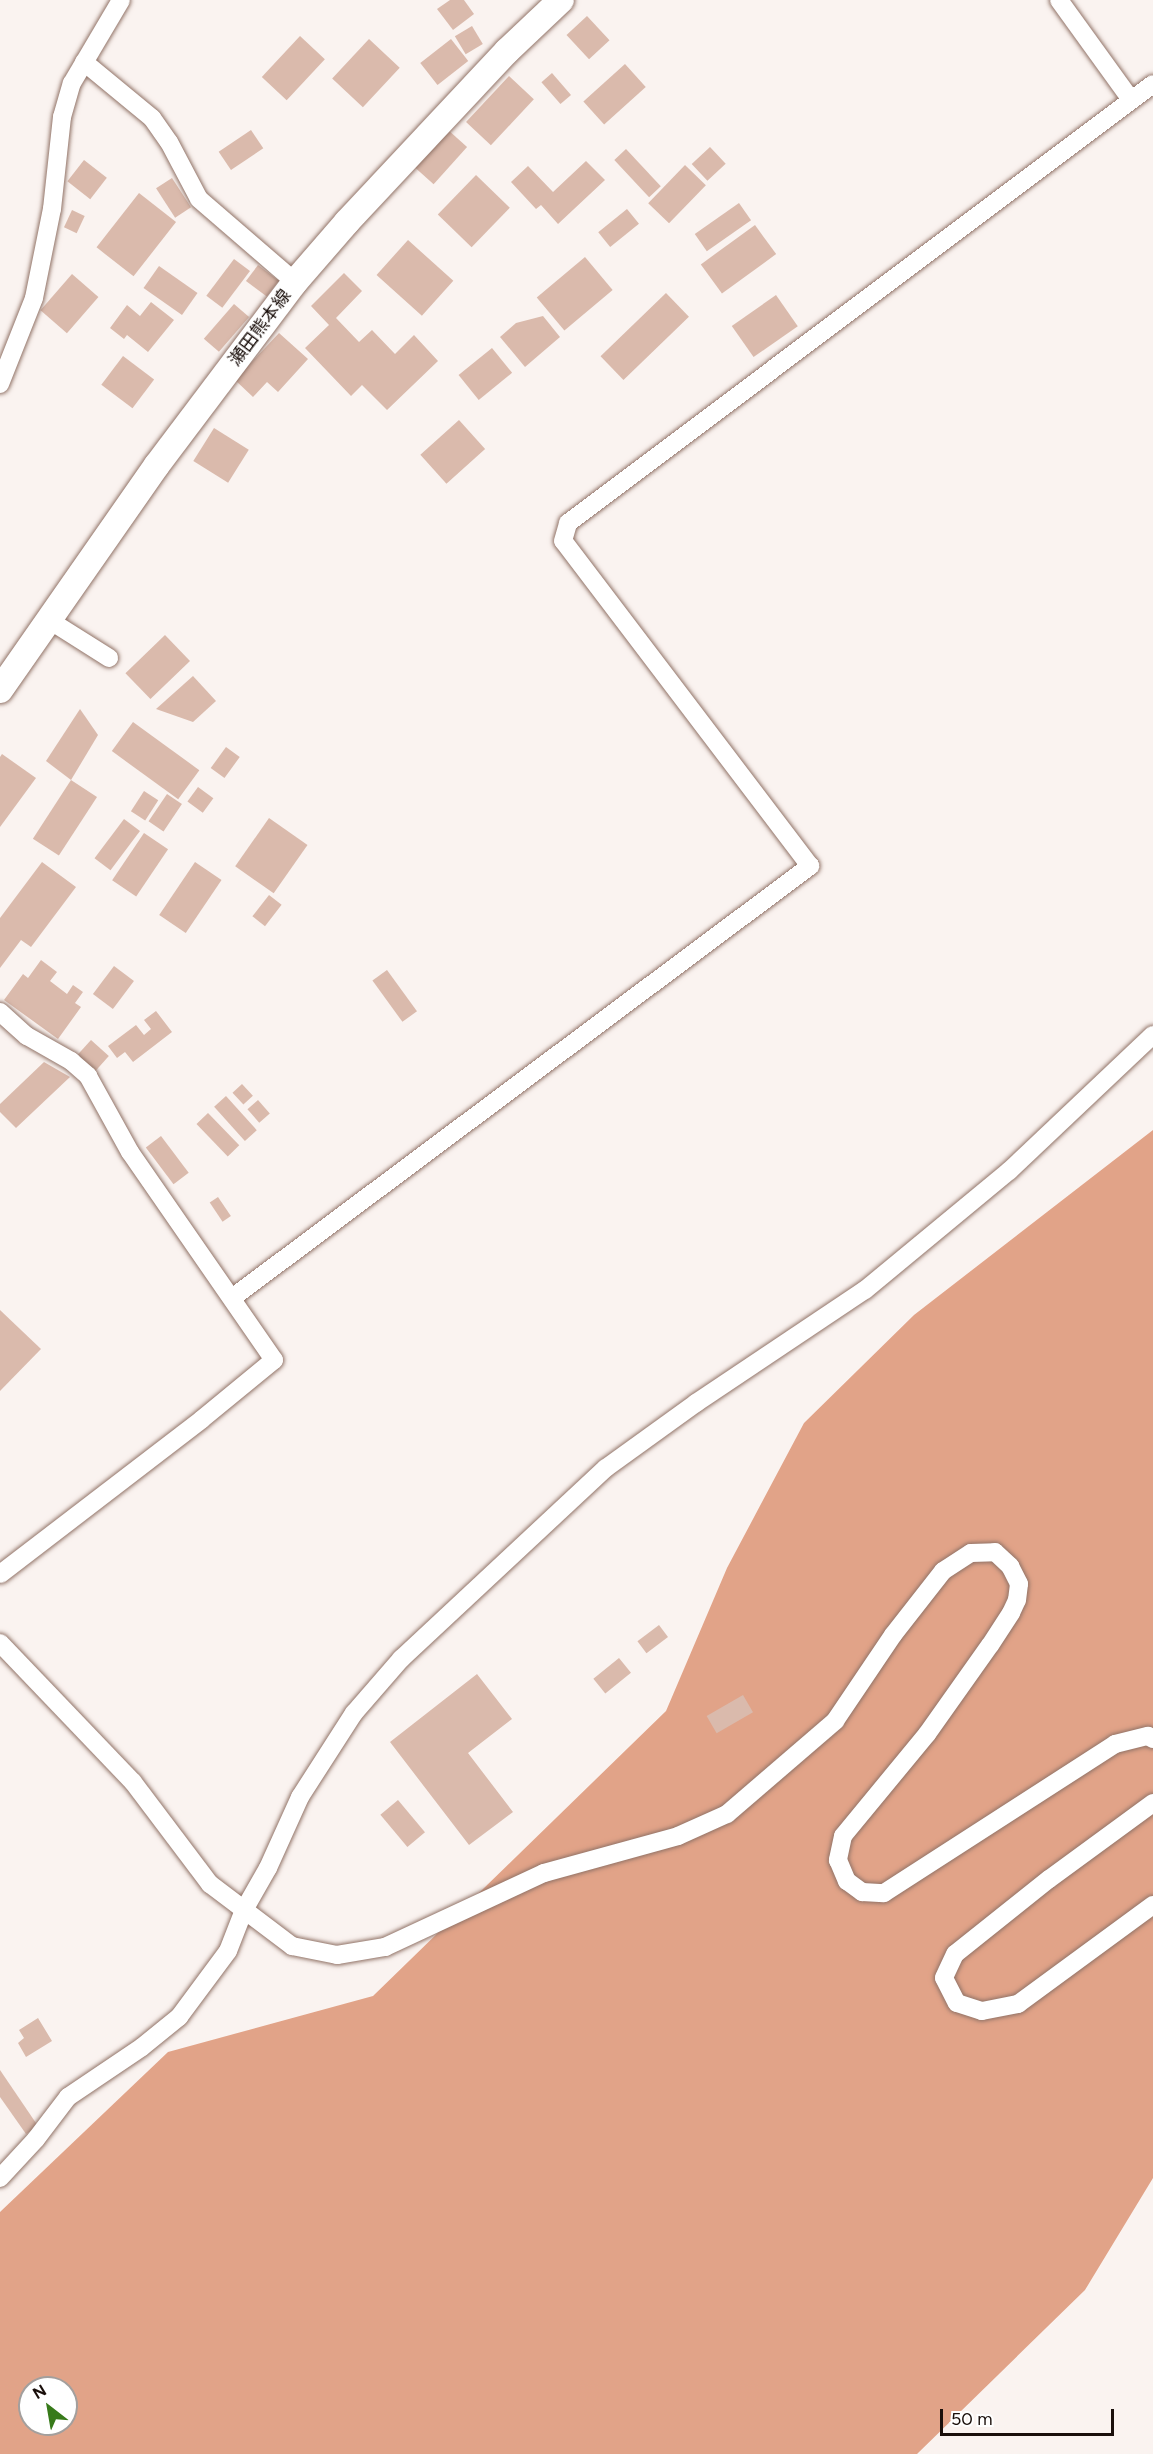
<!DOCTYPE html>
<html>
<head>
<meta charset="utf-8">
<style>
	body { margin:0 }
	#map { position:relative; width:1153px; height:2454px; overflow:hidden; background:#faf3f0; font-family:Figtree,"Noto Sans JP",sans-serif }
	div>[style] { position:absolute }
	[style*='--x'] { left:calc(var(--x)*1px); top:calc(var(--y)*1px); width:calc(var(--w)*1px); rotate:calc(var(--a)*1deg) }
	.forest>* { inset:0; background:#e1a388 }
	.building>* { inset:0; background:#dabaac; transform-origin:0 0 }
	.roads { filter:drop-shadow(0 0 2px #917367) drop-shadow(0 0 2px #917367) }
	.street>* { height:18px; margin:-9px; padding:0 9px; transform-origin:9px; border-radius:9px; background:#fff }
	.secondary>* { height:26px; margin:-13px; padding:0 13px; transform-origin:13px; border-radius:13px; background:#fff }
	span { translate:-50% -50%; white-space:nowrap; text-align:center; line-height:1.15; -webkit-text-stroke:4.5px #fff; paint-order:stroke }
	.street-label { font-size:18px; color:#1a0f0b }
	.north { position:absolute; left:18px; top:2376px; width:60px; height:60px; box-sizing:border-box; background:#fff; border:2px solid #a39f9d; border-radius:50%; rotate:329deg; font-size:16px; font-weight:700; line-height:24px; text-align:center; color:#1a0f0b }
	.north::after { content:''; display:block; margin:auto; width:21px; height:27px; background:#377a1a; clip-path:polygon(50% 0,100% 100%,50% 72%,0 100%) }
	.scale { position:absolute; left:940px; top:2409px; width:174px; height:27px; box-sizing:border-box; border:3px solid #1a0f0b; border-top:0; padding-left:8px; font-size:18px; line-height:21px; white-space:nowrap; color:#1a0f0b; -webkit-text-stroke:4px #fff; paint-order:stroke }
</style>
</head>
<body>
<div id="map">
	<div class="forest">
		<i style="clip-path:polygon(evenodd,1153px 1130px,1153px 2178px,1085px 2290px,917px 2454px,0 2454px,0 2212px,168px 2052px,373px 1996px,666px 1711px,727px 1568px,804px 1423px,914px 1315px,1153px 1130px,30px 2388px,66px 2388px,66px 2424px,30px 2424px,30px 2388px)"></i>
	</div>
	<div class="building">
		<i style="clip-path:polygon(450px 0,464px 0,474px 14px,453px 30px,437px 9px)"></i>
		<i style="left:587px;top:16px;width:33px;height:28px;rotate:47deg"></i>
		<i style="left:472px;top:26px;width:21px;height:20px;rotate:59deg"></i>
		<i style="left:300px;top:36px;width:34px;height:56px;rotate:43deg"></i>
		<i style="left:369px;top:39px;width:42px;height:54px;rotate:43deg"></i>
		<i style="left:451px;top:39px;width:28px;height:39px;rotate:52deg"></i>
		<i style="left:625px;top:64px;width:31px;height:56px;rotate:48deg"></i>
		<i style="left:552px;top:73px;width:29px;height:14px;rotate:49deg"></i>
		<i style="left:509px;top:76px;width:34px;height:63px;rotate:43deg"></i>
		<i style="left:447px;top:129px;width:27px;height:50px;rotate:42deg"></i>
		<i style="left:251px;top:130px;width:22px;height:39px;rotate:56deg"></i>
		<i style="left:710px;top:147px;width:23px;height:25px;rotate:47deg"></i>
		<i style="left:626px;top:149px;width:51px;height:16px;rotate:47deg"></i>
		<i style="left:84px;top:160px;width:29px;height:27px;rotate:38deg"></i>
		<i style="clip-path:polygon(586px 161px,605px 180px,558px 224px,541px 205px,536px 209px,511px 182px,528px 166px,553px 192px)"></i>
		<i style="left:685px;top:165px;width:29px;height:53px;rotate:44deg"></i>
		<i style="left:476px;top:175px;width:47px;height:55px;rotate:44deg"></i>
		<i style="left:172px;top:178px;width:35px;height:19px;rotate:57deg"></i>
		<i style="left:139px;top:193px;width:47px;height:69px;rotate:38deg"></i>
		<i style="left:739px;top:203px;width:21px;height:54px;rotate:55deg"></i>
		<i style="left:627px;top:209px;width:19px;height:37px;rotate:51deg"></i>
		<i style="left:72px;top:210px;width:14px;height:19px;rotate:25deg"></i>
		<i style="left:755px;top:225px;width:36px;height:67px;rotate:54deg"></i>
		<i style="left:408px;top:240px;width:61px;height:47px;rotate:42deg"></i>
		<i style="left:585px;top:257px;width:43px;height:63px;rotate:50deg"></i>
		<i style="left:234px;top:259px;width:20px;height:46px;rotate:37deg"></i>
		<i style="left:258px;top:265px;width:26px;height:20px;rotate:37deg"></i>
		<i style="left:159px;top:266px;width:47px;height:27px;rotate:35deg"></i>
		<i style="clip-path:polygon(344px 273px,362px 291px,336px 318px,359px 342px,372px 330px,395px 354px,414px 335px,438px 361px,387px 410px,362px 385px,351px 396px,305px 348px,329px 325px,311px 306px)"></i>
		<i style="left:72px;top:274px;width:35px;height:48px;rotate:41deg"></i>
		<i style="left:666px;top:293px;width:33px;height:91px;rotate:46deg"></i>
		<i style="left:776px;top:295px;width:38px;height:54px;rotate:55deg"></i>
		<i style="clip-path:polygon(151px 302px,174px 320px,148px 352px,127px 335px,124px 339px,110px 328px,127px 305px,140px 316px)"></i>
		<i style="left:234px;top:304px;width:20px;height:46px;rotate:41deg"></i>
		<i style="clip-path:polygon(543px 316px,560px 337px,525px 367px,500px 337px,516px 323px)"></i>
		<i style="clip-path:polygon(279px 333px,308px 359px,278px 392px,267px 382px,253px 397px,235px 380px)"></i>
		<i style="left:492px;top:348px;width:32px;height:43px;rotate:51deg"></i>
		<i style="left:123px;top:356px;width:39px;height:36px;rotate:37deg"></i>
		<i style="left:459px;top:420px;width:39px;height:52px;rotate:48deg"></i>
		<i style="left:214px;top:428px;width:41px;height:39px;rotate:32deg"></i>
		<i style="left:165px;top:635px;width:36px;height:55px;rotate:46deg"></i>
		<i style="clip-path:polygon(193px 676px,216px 701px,193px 722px,156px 709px)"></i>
		<i style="clip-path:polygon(80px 709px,98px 735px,71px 780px,46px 761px)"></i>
		<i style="left:133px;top:722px;width:82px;height:36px;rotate:36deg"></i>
		<i style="left:226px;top:747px;width:17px;height:26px;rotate:36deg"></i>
		<i style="clip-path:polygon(2px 754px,36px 778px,0 827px,0 757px)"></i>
		<i style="left:71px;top:780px;width:31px;height:70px;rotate:33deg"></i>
		<i style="left:198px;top:787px;width:19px;height:18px;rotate:36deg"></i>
		<i style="left:144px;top:791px;width:17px;height:24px;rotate:33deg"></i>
		<i style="left:167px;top:794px;width:18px;height:33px;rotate:34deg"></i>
		<i style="left:269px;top:818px;width:47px;height:59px;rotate:35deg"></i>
		<i style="left:124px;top:819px;width:20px;height:49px;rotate:37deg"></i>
		<i style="left:144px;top:833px;width:29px;height:57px;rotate:34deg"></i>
		<i style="clip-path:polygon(42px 862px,76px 887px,31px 947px,21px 940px,0 968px,0 918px)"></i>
		<i style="left:195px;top:862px;width:32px;height:64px;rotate:34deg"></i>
		<i style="left:269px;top:895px;width:16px;height:27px;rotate:38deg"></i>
		<i style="clip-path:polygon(41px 960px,57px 972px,50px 981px,67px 994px,73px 985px,83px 992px,75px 1003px,81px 1007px,58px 1039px,4px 1000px,23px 974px,28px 978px)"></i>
		<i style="left:114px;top:966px;width:25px;height:35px;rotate:37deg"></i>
		<i style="left:387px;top:970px;width:51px;height:18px;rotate:54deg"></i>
		<i style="clip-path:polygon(156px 1011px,172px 1032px,133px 1062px,125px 1052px,117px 1058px,108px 1046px,136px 1025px,144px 1035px,151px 1029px,144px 1020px)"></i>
		<i style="left:91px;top:1040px;width:24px;height:22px;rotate:42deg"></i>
		<i style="clip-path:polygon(44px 1062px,70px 1077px,16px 1128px,0 1112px,0 1104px)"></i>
		<i style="left:242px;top:1084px;width:16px;height:13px;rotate:47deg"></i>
		<i style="left:226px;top:1096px;width:46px;height:16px;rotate:48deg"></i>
		<i style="left:258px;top:1100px;width:18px;height:14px;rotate:49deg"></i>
		<i style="left:208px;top:1113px;width:45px;height:16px;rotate:46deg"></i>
		<i style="left:161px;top:1136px;width:46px;height:19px;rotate:53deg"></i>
		<i style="left:218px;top:1197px;width:23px;height:10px;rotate:56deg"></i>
		<i style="clip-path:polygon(0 1310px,41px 1349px,0 1391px)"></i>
		<i style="left:659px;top:1625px;width:15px;height:27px;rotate:53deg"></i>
		<i style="left:619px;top:1658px;width:19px;height:33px;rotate:51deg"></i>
		<i style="clip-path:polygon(477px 1674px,512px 1719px,468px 1753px,513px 1812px,469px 1845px,390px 1742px)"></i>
		<i style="left:743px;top:1695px;width:20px;height:42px;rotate:60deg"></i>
		<i style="left:398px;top:1800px;width:42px;height:23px;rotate:50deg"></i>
		<i style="clip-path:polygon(38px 2018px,52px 2041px,26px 2057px,18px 2043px,24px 2038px,19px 2030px)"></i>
		<i style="clip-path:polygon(0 2070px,38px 2126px,26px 2134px,0 2097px)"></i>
	</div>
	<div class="roads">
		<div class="street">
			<i style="--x:1059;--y:0;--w:123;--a:54.2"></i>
			<i style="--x:84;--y:62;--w:88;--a:39.5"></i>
			<i style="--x:152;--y:118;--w:29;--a:55"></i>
			<i style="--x:169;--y:142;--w:64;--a:62.2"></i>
			<i style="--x:199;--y:199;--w:127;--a:40.8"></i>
			<i style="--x:0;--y:384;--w:92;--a:-68.4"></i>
			<i style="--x:34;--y:298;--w:91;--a:-78.6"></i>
			<i style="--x:52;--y:209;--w:93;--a:-83.8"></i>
			<i style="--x:62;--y:117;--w:35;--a:-74"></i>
			<i style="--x:72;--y:83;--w:96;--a:-59.4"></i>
			<i style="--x:49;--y:620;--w:71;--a:32.3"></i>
			<i style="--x:0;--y:1012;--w:36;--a:42"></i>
			<i style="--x:27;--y:1036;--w:51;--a:29.6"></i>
			<i style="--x:71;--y:1061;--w:23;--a:41"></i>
			<i style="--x:88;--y:1076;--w:87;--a:61.1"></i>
			<i style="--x:130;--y:1152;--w:253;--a:55.3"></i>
			<i style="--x:274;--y:1360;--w:94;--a:140.6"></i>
			<i style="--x:201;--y:1420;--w:253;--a:142.5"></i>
			<i style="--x:232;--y:1298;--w:722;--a:-36.77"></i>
			<i style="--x:810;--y:866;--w:408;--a:-127.2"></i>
			<i style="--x:563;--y:541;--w:19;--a:-74"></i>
			<i style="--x:568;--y:523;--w:731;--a:-36.89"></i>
			<i style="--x:0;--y:1643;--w:192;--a:46.3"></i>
			<i style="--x:133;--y:1782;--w:128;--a:53"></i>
			<i style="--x:210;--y:1884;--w:103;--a:37.1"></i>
			<i style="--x:292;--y:1946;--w:46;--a:11.3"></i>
			<i style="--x:337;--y:1955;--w:49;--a:-9.5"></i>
			<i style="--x:385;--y:1947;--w:175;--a:-25"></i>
			<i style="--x:544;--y:1873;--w:139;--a:-15.4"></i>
			<i style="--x:678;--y:1836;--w:54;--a:-24.2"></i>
			<i style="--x:727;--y:1814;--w:143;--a:-40.7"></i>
			<i style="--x:835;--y:1721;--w:104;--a:-56"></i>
			<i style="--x:893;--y:1635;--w:81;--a:-52"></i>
			<i style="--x:943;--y:1571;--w:33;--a:-33"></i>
			<i style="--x:971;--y:1553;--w:24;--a:-2"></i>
			<i style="--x:995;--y:1552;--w:21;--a:43"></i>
			<i style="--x:1010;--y:1566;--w:20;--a:63"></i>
			<i style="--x:1019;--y:1584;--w:16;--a:97"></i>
			<i style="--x:1017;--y:1600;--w:14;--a:115"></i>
			<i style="--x:1011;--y:1613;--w:38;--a:123"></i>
			<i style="--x:990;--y:1645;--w:109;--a:125.3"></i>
			<i style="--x:927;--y:1734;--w:132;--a:129.5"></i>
			<i style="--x:843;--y:1836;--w:25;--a:102"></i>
			<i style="--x:838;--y:1860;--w:23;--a:67"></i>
			<i style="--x:847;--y:1881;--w:19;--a:36"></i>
			<i style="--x:862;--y:1892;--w:22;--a:3"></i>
			<i style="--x:884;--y:1893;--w:275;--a:-32.8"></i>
			<i style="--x:1115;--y:1744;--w:34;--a:-14"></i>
			<i style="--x:1148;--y:1736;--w:6;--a:31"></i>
			<i style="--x:1153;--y:1803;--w:129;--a:143.8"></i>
			<i style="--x:1049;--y:1879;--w:120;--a:141.4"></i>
			<i style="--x:955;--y:1954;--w:26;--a:115"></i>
			<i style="--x:944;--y:1978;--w:28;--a:63"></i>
			<i style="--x:957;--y:2003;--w:26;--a:18"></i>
			<i style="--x:982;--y:2011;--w:37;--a:-11"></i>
			<i style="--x:1018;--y:2004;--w:167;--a:-36.3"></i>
			<i style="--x:0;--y:2178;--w:53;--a:-47.3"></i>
			<i style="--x:36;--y:2139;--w:53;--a:-52.7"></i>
			<i style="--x:68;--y:2097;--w:89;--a:-34"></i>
			<i style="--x:142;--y:2047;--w:48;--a:-39"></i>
			<i style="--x:179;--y:2017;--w:82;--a:-53.4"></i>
			<i style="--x:228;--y:1951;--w:44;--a:-68.7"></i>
			<i style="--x:244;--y:1910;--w:48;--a:-60.3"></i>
			<i style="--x:268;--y:1868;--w:78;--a:-65.7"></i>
			<i style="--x:300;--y:1797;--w:100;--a:-57.3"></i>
			<i style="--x:354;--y:1713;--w:72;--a:-49"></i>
			<i style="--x:401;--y:1659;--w:280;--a:-43"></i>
			<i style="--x:606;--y:1468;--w:111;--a:-35.8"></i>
			<i style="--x:696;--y:1403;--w:203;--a:-33.8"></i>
			<i style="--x:865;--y:1290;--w:187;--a:-39.6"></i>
			<i style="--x:1009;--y:1171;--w:198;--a:-43.4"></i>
		</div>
		<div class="secondary">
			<i style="--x:0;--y:690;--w:274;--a:-55.1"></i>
			<i style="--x:157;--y:465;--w:229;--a:-53"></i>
			<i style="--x:295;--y:282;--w:79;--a:-49.1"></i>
			<i style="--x:347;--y:222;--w:234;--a:-46.9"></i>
			<i style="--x:507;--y:51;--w:74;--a:-43.4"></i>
		</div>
	</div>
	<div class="street-label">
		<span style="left:260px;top:328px;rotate:-53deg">瀬田熊本線</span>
	</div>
	<div class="north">N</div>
	<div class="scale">50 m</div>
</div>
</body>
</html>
